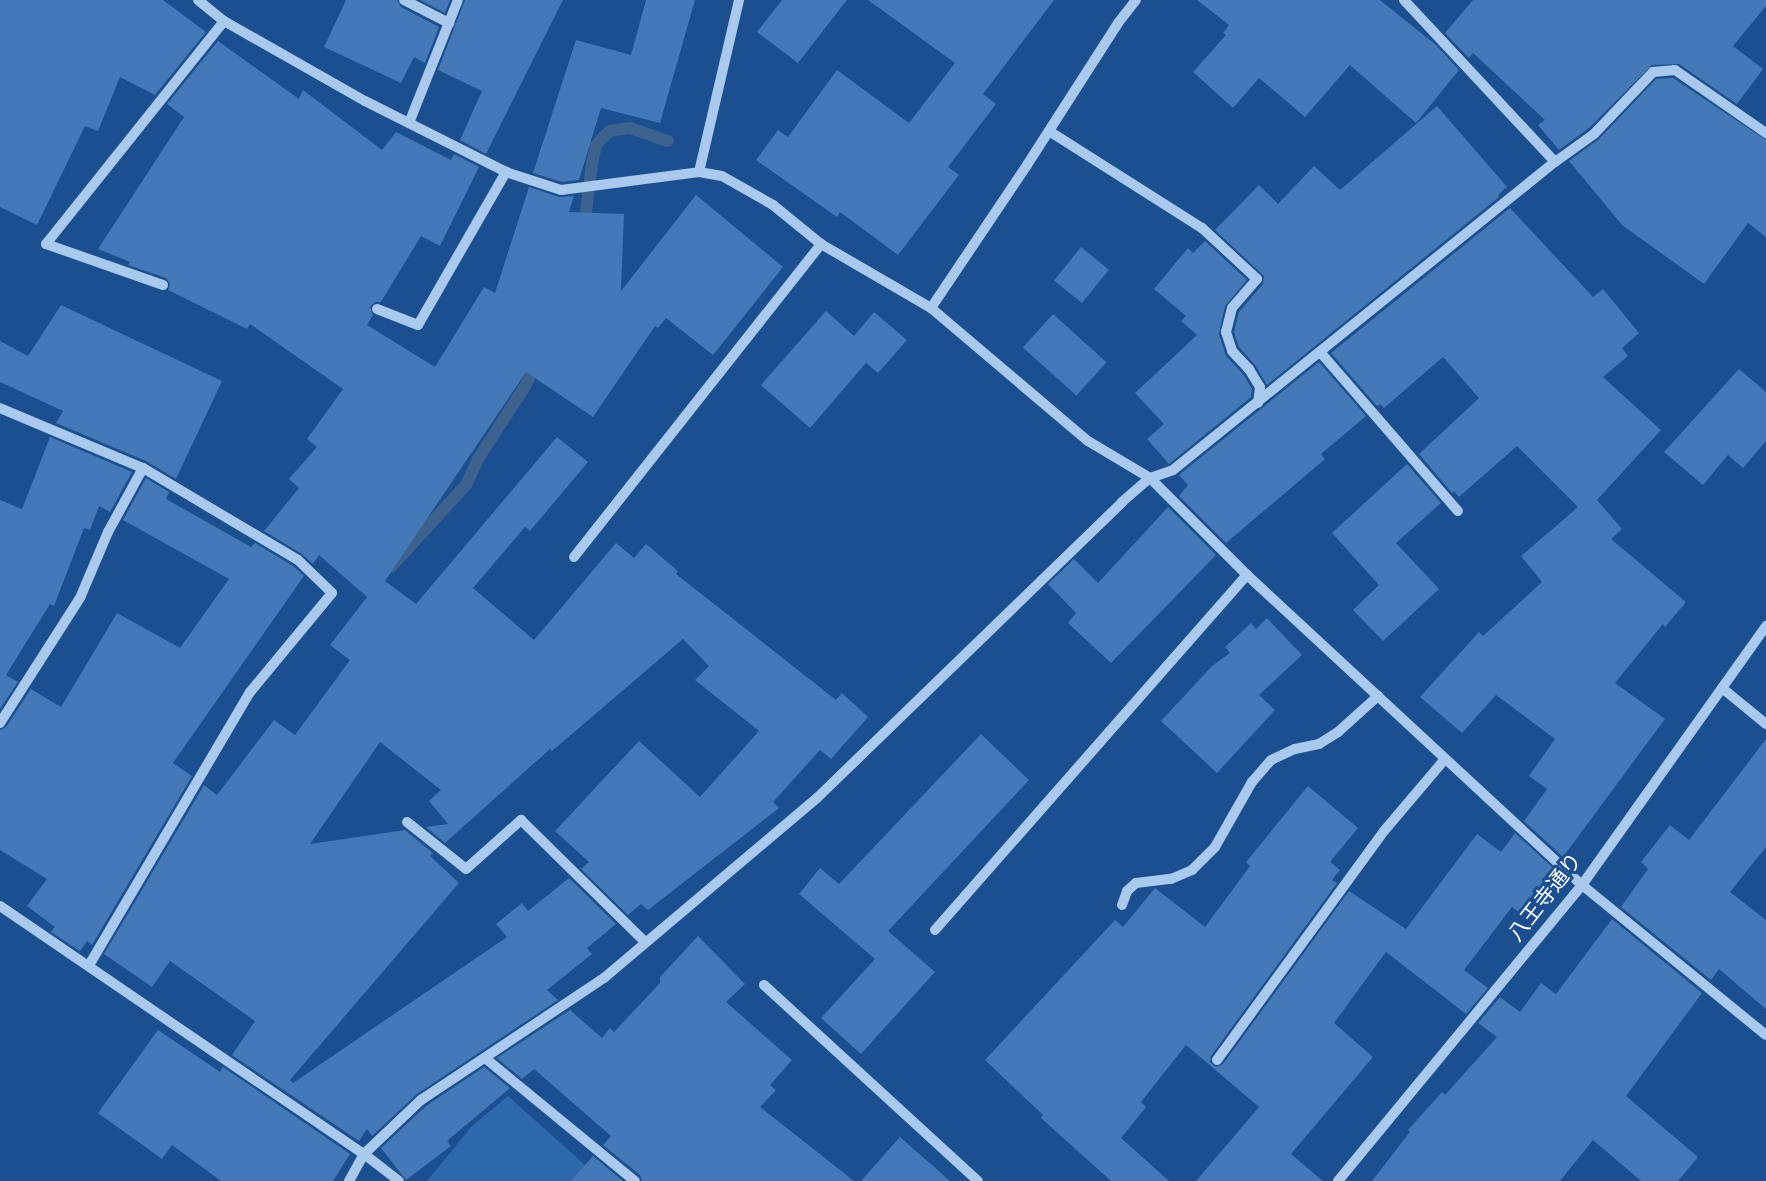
<!DOCTYPE html>
<html>
<head>
<meta charset="utf-8">
<style>
	body { margin:0 }
	#map { position:relative; width:1766px; height:1181px; overflow:hidden; background:#1b4f8f; font-family:Jost,"Noto Sans JP",sans-serif }
	div>[style] { position:absolute }
	[style*='--x'] { left:calc(var(--x)*1px); top:calc(var(--y)*1px); width:calc(var(--w)*1px); rotate:calc(var(--a)*1deg) }
	.green>* { inset:0; background:#2e69ad }
	.stream>* { height:12px; margin:-6px; padding:0 6px; transform-origin:6px; border-radius:6px; background:#3c6290 }
	.building>* { inset:0; background:#4478b7; transform-origin:0 0 }
	.minor>* { height:10px; margin:-5px; padding:0 5px; transform-origin:5px; border-radius:5px; background:#a9c9ee }
	span { translate:-50% -50%; white-space:nowrap; text-align:center; line-height:1.15; -webkit-text-stroke:6px #1b4f8f; paint-order:stroke }
	.street-label { font-size:21px; color:#fff }
</style>
</head>
<body>
<div id="map">
	<div class="green">
		<i style="clip-path:polygon(508px 1096px,603px 1181px,427px 1181px,471px 1127px)"></i>
	</div>
	<div class="stream">
		<i style="--x:584;--y:228;--w:65;--a:-83"></i>
		<i style="--x:592;--y:163;--w:17;--a:-77"></i>
		<i style="--x:596;--y:146;--w:10;--a:-53"></i>
		<i style="--x:602;--y:138;--w:11;--a:-41"></i>
		<i style="--x:610;--y:131;--w:20;--a:-9"></i>
		<i style="--x:630;--y:128;--w:40;--a:18.9"></i>
		<i style="--x:391;--y:567;--w:111;--a:-47.6"></i>
		<i style="--x:466;--y:485;--w:29;--a:-65"></i>
		<i style="--x:478;--y:459;--w:85;--a:-57.1"></i>
		<i style="--x:524;--y:388;--w:28;--a:-63"></i>
	</div>
	<div class="building">
		<i style="clip-path:polygon(0 0,163px 0,206px 32px,155px 95px,120px 77px,98px 131px,85px 126px,37px 225px,0 207px)"></i>
		<i style="clip-path:polygon(346px 0,397px 0,401px 7px,439px 27px,425px 63px,414px 57px,401px 83px,324px 47px)"></i>
		<i style="clip-path:polygon(420px 0,450px 0,445px 13px)"></i>
		<i style="clip-path:polygon(465px 0,563px 0,486px 154px,460px 140px,482px 91px,438px 70px)"></i>
		<i style="clip-path:polygon(646px 0,695px 0,660px 123px,601px 108px,579px 180px,562px 182px,533px 173px,576px 40px,631px 55px)"></i>
		<i style="clip-path:polygon(782px 0,847px 0,798px 63px,757px 32px)"></i>
		<i style="clip-path:polygon(868px 0,1054px 0,983px 94px,996px 104px,948px 167px,959px 175px,898px 255px,840px 212px,837px 217px,756px 160px,778px 130px,788px 137px,837px 70px,909px 123px,955px 63px)"></i>
		<i style="clip-path:polygon(1197px 0,1380px 0,1436px 45px,1459px 70px,1416px 123px,1350px 65px,1305px 117px,1259px 78px,1233px 108px,1193px 72px,1226px 35px,1223px 33px,1229px 25px)"></i>
		<i style="clip-path:polygon(1473px 0,1766px 0,1766px 6px,1733px 46px,1763px 69px,1737px 104px,1679px 64px,1652px 65px,1589px 128px,1559px 150px,1538px 125px,1545px 120px,1473px 53px,1469px 58px,1445px 33px)"></i>
		<i style="clip-path:polygon(218px 41px,299px 99px,303px 90px,382px 150px,396px 132px,451px 160px,454px 154px,479px 167px,440px 246px,421px 236px,381px 302px,375px 302px,370px 307px,373px 315px,367px 325px,435px 367px,484px 287px,495px 293px,529px 187px,559px 197px,574px 196px,569px 212px,624px 214px,621px 291px,696px 195px,783px 267px,713px 355px,666px 318px,658px 328px,655px 326px,593px 417px,526px 372px,385px 581px,416px 604px,557px 437px,588px 462px,530px 531px,525px 527px,473px 588px,534px 640px,616px 543px,634px 558px,646px 544px,678px 571px,676px 574px,836px 700px,842px 693px,868px 717px,831px 759px,820px 750px,773px 802px,779px 808px,648px 910px,641px 904px,628px 915px,581px 869px,589px 862px,555px 831px,639px 741px,700px 797px,759px 731px,695px 680px,709px 666px,683px 639px,552px 751px,550px 749px,445px 843px,426px 827px,448px 824px,429px 801px,441px 790px,380px 742px,310px 844px,405px 830px,433px 853px,430px 856px,459px 883px,290px 1080px,293px 1083px,507px 937px,496px 924px,522px 903px,528px 911px,569px 878px,616px 924px,587px 948px,592px 954px,547px 990px,558px 1000px,417px 1094px,372px 1136px,367px 1129px,359px 1141px,232px 1055px,255px 1021px,170px 961px,152px 987px,104px 954px,204px 785px,217px 795px,274px 720px,295px 735px,350px 660px,330px 645px,367px 597px,319px 555px,313px 564px,302px 554px,264px 531px,299px 488px,289px 479px,317px 447px,307px 439px,343px 389px,250px 324px,247px 329px,168px 290px,170px 284px,166px 278px,128px 265px,130px 262px,98px 249px,184px 117px,167px 104px)"></i>
		<i style="clip-path:polygon(1673px 78px,1766px 140px,1766px 237px,1748px 223px,1704px 284px,1622px 225px,1569px 161px,1599px 139px,1656px 79px)"></i>
		<i style="clip-path:polygon(1437px 106px,1507px 187px,1498px 195px,1499px 197px,1267px 385px,1255px 365px,1239px 347px,1234px 332px,1239px 312px,1263px 284px,1264px 276px,1215px 230px,1259px 185px,1278px 204px,1314px 166px,1340px 190px)"></i>
		<i style="clip-path:polygon(1510px 208px,1593px 297px,1603px 289px,1639px 333px,1622px 348px,1628px 356px,1603px 377px,1661px 430px,1597px 500px,1622px 529px,1611px 539px,1686px 602px,1665px 627px,1663px 624px,1615px 683px,1665px 719px,1563px 857px,1524px 821px,1547px 789px,1529px 776px,1555px 739px,1496px 695px,1462px 733px,1420px 697px,1479px 632px,1483px 636px,1542px 582px,1521px 556px,1578px 507px,1517px 446px,1459px 497px,1454px 491px,1452px 493px,1419px 454px,1479px 398px,1443px 357px,1384px 408px,1380px 404px,1377px 406px,1331px 353px)"></i>
		<i style="clip-path:polygon(1205px 241px,1247px 280px,1225px 306px,1219px 334px,1226px 356px,1243px 374px,1252px 389px,1251px 397px,1169px 464px,1147px 439px,1164px 424px,1135px 393px,1197px 335px,1181px 321px,1186px 316px,1154px 289px,1188px 248px,1193px 253px)"></i>
		<i style="left:1081px;top:247px;width:36px;height:43px;rotate:39deg"></i>
		<i style="clip-path:polygon(61px 305px,222px 381px,176px 479px,146px 461px,56px 423px,63px 411px,0 382px,0 341px,28px 356px)"></i>
		<i style="clip-path:polygon(826px 311px,854px 336px,874px 312px,907px 340px,878px 373px,866px 363px,810px 428px,761px 385px)"></i>
		<i style="left:1053px;top:314px;width:72px;height:45px;rotate:42deg"></i>
		<i style="clip-path:polygon(1319px 362px,1366px 416px,1321px 454px,1325px 459px,1226px 543px,1179px 496px,1188px 485px,1179px 475px)"></i>
		<i style="clip-path:polygon(1739px 369px,1766px 392px,1766px 441px,1743px 468px,1728px 455px,1703px 485px,1664px 452px)"></i>
		<i style="clip-path:polygon(50px 437px,132px 472px,110px 512px,99px 506px,90px 530px,84px 528px,54px 606px,50px 604px,6px 675px,18px 682px,0 709px,0 500px,22px 509px)"></i>
		<i style="clip-path:polygon(1407px 464px,1441px 503px,1396px 543px,1439px 589px,1383px 641px,1353px 610px,1379px 585px,1332px 533px)"></i>
		<i style="clip-path:polygon(146px 478px,169px 492px,166px 499px,251px 547px,255px 543px,293px 566px,304px 576px,173px 763px,192px 776px,92px 945px,87px 941px,80px 951px,51px 932px,55px 927px,27px 906px,47px 879px,0 850px,0 730px,6px 727px,31px 689px,61px 707px,117px 613px,180px 648px,229px 579px,123px 520px)"></i>
		<i style="clip-path:polygon(1168px 507px,1216px 555px,1111px 663px,1068px 623px,1076px 613px,1048px 584px,1074px 559px,1098px 583px)"></i>
		<i style="clip-path:polygon(1267px 618px,1302px 655px,1259px 695px,1275px 710px,1217px 773px,1161px 721px,1212px 666px,1230px 653px,1225px 647px,1251px 623px,1256px 629px)"></i>
		<i style="clip-path:polygon(981px 734px,1029px 780px,888px 931px,935px 972px,861px 1054px,821px 1018px,875px 959px,799px 894px,820px 868px,839px 884px)"></i>
		<i style="clip-path:polygon(1766px 739px,1766px 847px,1730px 892px,1766px 920px,1766px 1009px,1719px 969px,1711px 980px,1621px 907px,1648px 869px,1641px 862px,1670px 825px,1689px 840px)"></i>
		<i style="clip-path:polygon(1308px 786px,1358px 828px,1330px 862px,1340px 870px,1332px 880px,1337px 883px,1211px 1056px,1210px 1062px,1216px 1067px,1223px 1064px,1349px 891px,1406px 929px,1477px 834px,1501px 852px,1515px 833px,1554px 869px,1521px 914px,1512px 907px,1464px 970px,1488px 988px,1466px 1014px,1386px 952px,1375px 967px,1334px 1023px,1373px 1057px,1291px 1154px,1323px 1181px,1196px 1181px,1259px 1107px,1186px 1045px,1141px 1102px,1146px 1107px,1121px 1138px,1169px 1181px,1111px 1181px,1041px 1118px,1043px 1115px,985px 1060px,1115px 920px,1123px 927px,1155px 888px,1205px 927px,1250px 866px,1246px 862px)"></i>
		<i style="clip-path:polygon(1612px 919px,1702px 993px,1626px 1096px,1698px 1157px,1678px 1181px,1641px 1181px,1593px 1140px,1560px 1181px,1372px 1181px,1410px 1132px,1408px 1130px,1442px 1092px,1445px 1095px,1497px 1037px,1478px 1023px,1500px 997px,1520px 1012px,1541px 983px,1556px 994px)"></i>
		<i style="clip-path:polygon(698px 936px,745px 984px,726px 1002px,792px 1060px,770px 1085px,776px 1090px,760px 1107px,854px 1181px,642px 1181px,640px 1175px,603px 1145px,611px 1136px,534px 1069px,522px 1079px,497px 1058px,570px 1010px,602px 1038px,610px 1028px,614px 1032px,660px 983px,660px 977px)"></i>
		<i style="clip-path:polygon(158px 1030px,220px 1072px,223px 1067px,350px 1154px,333px 1181px,221px 1181px,172px 1145px,162px 1159px,98px 1113px)"></i>
		<i style="clip-path:polygon(484px 1067px,510px 1088px,447px 1141px,451px 1146px,406px 1180px,381px 1148px,426px 1106px)"></i>
		<i style="clip-path:polygon(900px 1137px,950px 1181px,861px 1181px)"></i>
		<i style="clip-path:polygon(593px 1156px,623px 1181px,571px 1181px)"></i>
	</div>
	<div class="minor">
		<i style="--x:198;--y:0;--w:33;--a:39"></i>
		<i style="--x:224;--y:21;--w:162;--a:29.6"></i>
		<i style="--x:365;--y:101;--w:158;--a:26.7"></i>
		<i style="--x:506;--y:172;--w:58;--a:18.1"></i>
		<i style="--x:561;--y:190;--w:139;--a:-7.4"></i>
		<i style="--x:699;--y:172;--w:23;--a:10"></i>
		<i style="--x:722;--y:176;--w:59;--a:29.6"></i>
		<i style="--x:773;--y:205;--w:62;--a:39.1"></i>
		<i style="--x:821;--y:244;--w:127;--a:30.2"></i>
		<i style="--x:931;--y:308;--w:206;--a:40.3"></i>
		<i style="--x:1088;--y:441;--w:72;--a:30.8"></i>
		<i style="--x:1150;--y:478;--w:137;--a:45"></i>
		<i style="--x:1247;--y:575;--w:456;--a:42.8"></i>
		<i style="--x:1582;--y:885;--w:237;--a:39.2"></i>
		<i style="--x:404;--y:0;--w:51;--a:27.1"></i>
		<i style="--x:1404;--y:0;--w:221;--a:47"></i>
		<i style="--x:409;--y:123;--w:132;--a:-68.3"></i>
		<i style="--x:1049;--y:131;--w:181;--a:32.4"></i>
		<i style="--x:1202;--y:228;--w:75;--a:42.8"></i>
		<i style="--x:1257;--y:279;--w:38;--a:131"></i>
		<i style="--x:1232;--y:308;--w:25;--a:104"></i>
		<i style="--x:1226;--y:332;--w:20;--a:72"></i>
		<i style="--x:1232;--y:351;--w:25;--a:47"></i>
		<i style="--x:1249;--y:369;--w:21;--a:59"></i>
		<i style="--x:1260;--y:387;--w:16;--a:97"></i>
		<i style="--x:699;--y:172;--w:177;--a:-76.9"></i>
		<i style="--x:163;--y:285;--w:124;--a:-160.7"></i>
		<i style="--x:46;--y:244;--w:285;--a:-51.4"></i>
		<i style="--x:931;--y:308;--w:172;--a:-56.1"></i>
		<i style="--x:1027;--y:165;--w:169;--a:-57.3"></i>
		<i style="--x:1118;--y:23;--w:29;--a:-52"></i>
		<i style="--x:377;--y:309;--w:44;--a:21.3"></i>
		<i style="--x:418;--y:325;--w:177;--a:-60.1"></i>
		<i style="--x:1321;--y:353;--w:209;--a:49.1"></i>
		<i style="--x:0;--y:408;--w:155;--a:22.8"></i>
		<i style="--x:143;--y:468;--w:180;--a:30.7"></i>
		<i style="--x:298;--y:560;--w:47;--a:44.1"></i>
		<i style="--x:332;--y:593;--w:129;--a:129.6"></i>
		<i style="--x:250;--y:692;--w:317;--a:120.5"></i>
		<i style="--x:574;--y:557;--w:399;--a:-51.7"></i>
		<i style="--x:1722;--y:688;--w:57;--a:39.3"></i>
		<i style="--x:0;--y:723;--w:148;--a:-57.4"></i>
		<i style="--x:80;--y:598;--w:72;--a:-67"></i>
		<i style="--x:108;--y:532;--w:73;--a:-61.3"></i>
		<i style="--x:407;--y:822;--w:75;--a:38.5"></i>
		<i style="--x:466;--y:869;--w:74;--a:-41.7"></i>
		<i style="--x:521;--y:820;--w:174;--a:44.5"></i>
		<i style="--x:1122;--y:905;--w:15;--a:-70"></i>
		<i style="--x:1127;--y:891;--w:12;--a:-42"></i>
		<i style="--x:1136;--y:883;--w:35;--a:-7"></i>
		<i style="--x:1171;--y:879;--w:23;--a:-23"></i>
		<i style="--x:1192;--y:870;--w:33;--a:-45"></i>
		<i style="--x:1215;--y:847;--w:75;--a:-60.4"></i>
		<i style="--x:1252;--y:782;--w:29;--a:-49"></i>
		<i style="--x:1271;--y:760;--w:26;--a:-25"></i>
		<i style="--x:1295;--y:749;--w:25;--a:-12"></i>
		<i style="--x:1319;--y:744;--w:22;--a:-32"></i>
		<i style="--x:1338;--y:732;--w:54;--a:-42"></i>
		<i style="--x:0;--y:906;--w:440;--a:34.3"></i>
		<i style="--x:364;--y:1154;--w:44;--a:37.6"></i>
		<i style="--x:935;--y:930;--w:473;--a:-48.7"></i>
		<i style="--x:764;--y:985;--w:290;--a:42.5"></i>
		<i style="--x:485;--y:1058;--w:194;--a:39.4"></i>
		<i style="--x:1217;--y:1060;--w:283;--a:-53.9"></i>
		<i style="--x:1384;--y:831;--w:94;--a:-49.7"></i>
		<i style="--x:349;--y:1181;--w:31;--a:-61"></i>
		<i style="--x:364;--y:1154;--w:79;--a:-43.5"></i>
		<i style="--x:421;--y:1100;--w:220;--a:-33.7"></i>
		<i style="--x:604;--y:978;--w:279;--a:-40.2"></i>
		<i style="--x:817;--y:798;--w:425;--a:-44.1"></i>
		<i style="--x:1122;--y:502;--w:37;--a:-41"></i>
		<i style="--x:1150;--y:478;--w:24;--a:-19"></i>
		<i style="--x:1173;--y:470;--w:491;--a:-38.9"></i>
		<i style="--x:1555;--y:162;--w:48;--a:-35.7"></i>
		<i style="--x:1594;--y:134;--w:86;--a:-46.4"></i>
		<i style="--x:1653;--y:72;--w:22;--a:-5"></i>
		<i style="--x:1675;--y:70;--w:111;--a:34.7"></i>
		<i style="--x:1338;--y:1181;--w:384;--a:-50.5"></i>
		<i style="--x:1582;--y:885;--w:318;--a:-54.6"></i>
	</div>
	<div class="street-label">
		<span style="left:1545px;top:897px;rotate:-52deg">八王寺通り</span>
	</div>
</div>
</body>
</html>
